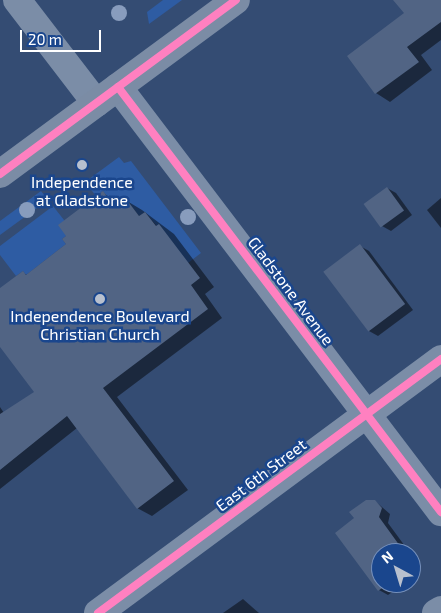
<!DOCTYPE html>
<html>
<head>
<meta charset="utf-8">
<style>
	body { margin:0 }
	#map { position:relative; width:441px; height:613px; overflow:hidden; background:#344c73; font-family:"Exo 2",sans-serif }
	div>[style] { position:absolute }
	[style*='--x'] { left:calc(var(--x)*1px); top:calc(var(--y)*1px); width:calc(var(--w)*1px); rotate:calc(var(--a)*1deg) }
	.green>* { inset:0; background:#2e5ca3 }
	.shadow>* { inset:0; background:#0007 }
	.building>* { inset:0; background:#516484; transform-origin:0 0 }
	.minor>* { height:28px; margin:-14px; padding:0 14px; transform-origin:14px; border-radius:14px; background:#7b8da7 }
	.major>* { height:28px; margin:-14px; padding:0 14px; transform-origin:14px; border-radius:14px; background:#7b8ca5 }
	.cycleway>* { height:8px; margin:-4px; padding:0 4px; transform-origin:4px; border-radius:4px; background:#ff80c0 }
	.trees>* { width:16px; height:16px; margin:-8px; border-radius:50%; background:#889cbd }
	.dots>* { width:14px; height:14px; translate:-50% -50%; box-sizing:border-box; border:2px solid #1a468d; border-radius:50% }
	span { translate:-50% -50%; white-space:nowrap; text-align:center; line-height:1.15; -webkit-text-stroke:5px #1a468d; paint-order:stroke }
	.poi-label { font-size:16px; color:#fff }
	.street-label { font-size:16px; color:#fff }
	.north { position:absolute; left:371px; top:543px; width:50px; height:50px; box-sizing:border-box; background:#1a468d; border:1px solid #7690bb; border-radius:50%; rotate:321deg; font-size:14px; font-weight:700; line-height:20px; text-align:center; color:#fff }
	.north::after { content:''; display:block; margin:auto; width:18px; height:22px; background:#b8c0ce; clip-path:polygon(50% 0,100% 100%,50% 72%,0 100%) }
	.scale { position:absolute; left:20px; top:30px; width:81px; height:22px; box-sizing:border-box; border:2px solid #fff; border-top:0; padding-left:6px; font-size:15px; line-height:18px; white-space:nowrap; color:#fff; -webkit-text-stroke:4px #1a468d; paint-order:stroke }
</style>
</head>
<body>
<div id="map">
	<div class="green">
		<i style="clip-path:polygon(163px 0,182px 0,149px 24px,147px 12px)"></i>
		<i style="clip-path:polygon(119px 157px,124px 163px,131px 161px,201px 253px,188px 263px,145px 212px,139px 216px,127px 200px,120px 205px,115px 199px,111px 202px,103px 191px,96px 196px,85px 182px)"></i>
		<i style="clip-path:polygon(41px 191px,48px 200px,0 235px,0 221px)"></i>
		<i style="clip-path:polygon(53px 206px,64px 220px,66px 236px,62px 239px,66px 244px,26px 275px,23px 271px,16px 276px,0 255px,0 246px)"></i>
	</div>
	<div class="shadow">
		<i style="clip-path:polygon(395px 0,441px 0,441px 40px,421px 55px,432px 70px,390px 102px,376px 93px,405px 13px)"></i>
		<i style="clip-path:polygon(387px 188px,396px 193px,412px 215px,391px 231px,382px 226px)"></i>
		<i style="clip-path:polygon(103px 193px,122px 205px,127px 201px,142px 210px,174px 234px,214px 287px,205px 294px,222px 318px,117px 397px,188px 490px,152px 516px,137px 508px,77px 428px,0 489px,0 407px,4px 413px,36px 392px,0 345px,0 290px,23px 273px,27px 275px,68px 244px)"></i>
		<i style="clip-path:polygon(441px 198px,441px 228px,427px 210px)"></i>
		<i style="clip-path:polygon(360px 246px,369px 251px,413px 310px,378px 336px,369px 331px,325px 272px)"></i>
		<i style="clip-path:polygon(375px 501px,390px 514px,388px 523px,410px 553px,381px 553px,381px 583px,405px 583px,388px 595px,379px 590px)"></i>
		<i style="clip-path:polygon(411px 555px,417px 563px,411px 567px)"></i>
		<i style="clip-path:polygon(243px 599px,259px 613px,223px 613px)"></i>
	</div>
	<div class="building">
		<i style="clip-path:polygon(393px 0,441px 0,441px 22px,407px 47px,419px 62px,375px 94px,347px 56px,404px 13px)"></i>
		<i style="left:387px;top:187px;width:29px;height:29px;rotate:54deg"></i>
		<i style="clip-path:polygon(103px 191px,111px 202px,115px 199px,120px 205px,127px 200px,139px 216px,145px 212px,156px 226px,159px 224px,200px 278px,191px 285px,208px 309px,103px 388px,174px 481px,137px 509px,67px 416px,0 470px,0 414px,34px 392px,0 347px,0 288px,23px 271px,26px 275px,66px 244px,62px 239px,66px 236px,58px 225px)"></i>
		<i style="left:360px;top:244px;width:75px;height:46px;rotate:53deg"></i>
		<i style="clip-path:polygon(366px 500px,375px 500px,382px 508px,379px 517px,405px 553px,381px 553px,381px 583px,389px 583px,378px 591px,335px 533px,354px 518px,349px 512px)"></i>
	</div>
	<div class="minor">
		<i style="--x:17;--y:0;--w:130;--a:52.5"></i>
		<i style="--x:118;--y:87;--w:534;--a:52.77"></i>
		<i style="--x:98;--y:613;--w:427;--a:-36.5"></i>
		<i style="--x:436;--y:613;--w:6;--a:-31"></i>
	</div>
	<div class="major">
		<i style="--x:0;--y:174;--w:293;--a:-36.4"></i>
	</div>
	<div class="cycleway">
		<i style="--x:118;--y:87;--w:534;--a:52.77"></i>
		<i style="--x:0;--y:174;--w:293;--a:-36.4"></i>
		<i style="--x:98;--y:613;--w:427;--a:-36.5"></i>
	</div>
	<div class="trees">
		<i style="left:119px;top:13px"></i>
		<i style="left:27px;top:210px"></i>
		<i style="left:188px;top:217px"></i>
	</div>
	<div class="dots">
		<i style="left:82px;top:165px;background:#b8c0ce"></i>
		<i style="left:100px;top:299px;background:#b8c0ce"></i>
	</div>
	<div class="poi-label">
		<span style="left:82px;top:191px">Independence<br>at Gladstone</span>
		<span style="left:100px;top:325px">Independence Boulevard<br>Christian Church</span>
	</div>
	<div class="street-label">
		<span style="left:291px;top:291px;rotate:53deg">Gladstone Avenue</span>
		<span style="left:261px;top:475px;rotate:-37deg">East 6th Street</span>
	</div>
	<div class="north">N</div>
	<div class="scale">20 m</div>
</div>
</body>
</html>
